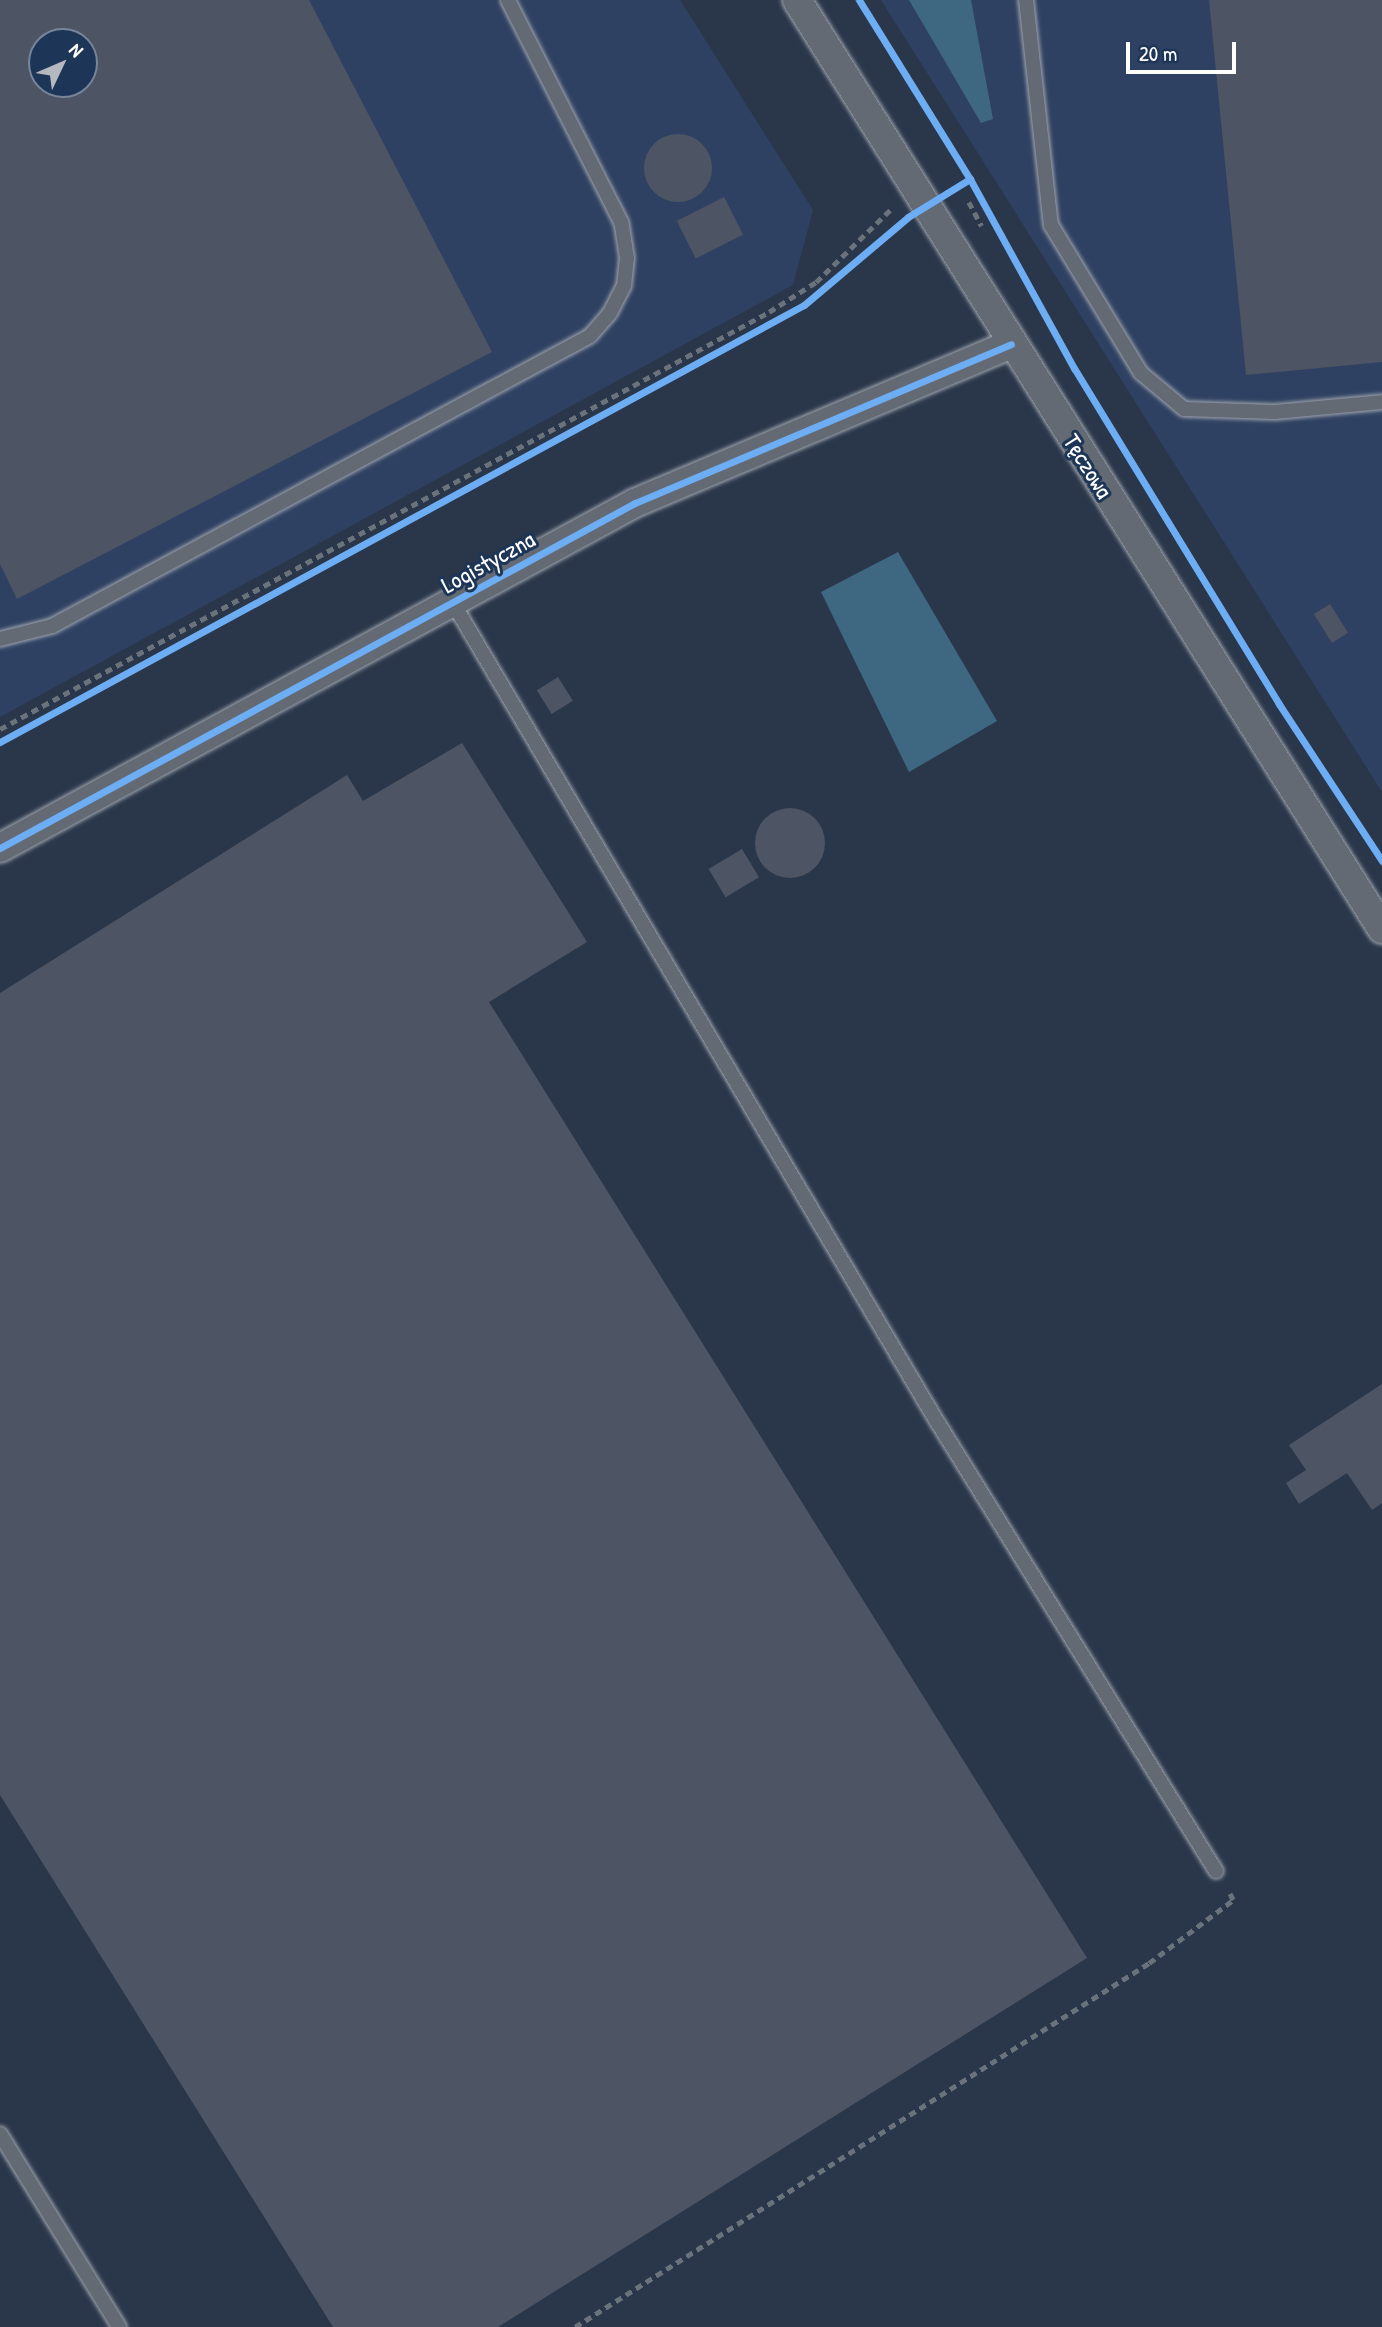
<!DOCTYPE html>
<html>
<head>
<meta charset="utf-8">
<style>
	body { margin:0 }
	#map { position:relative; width:1382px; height:2327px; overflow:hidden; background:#2a374a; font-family:"Patrick Hand",sans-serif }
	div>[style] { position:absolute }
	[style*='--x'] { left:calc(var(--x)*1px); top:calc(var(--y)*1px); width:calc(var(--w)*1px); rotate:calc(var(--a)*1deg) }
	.built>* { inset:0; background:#2f4162 }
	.water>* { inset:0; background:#3e6781 }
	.building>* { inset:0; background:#4d5464; transform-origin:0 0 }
	.round { border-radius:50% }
	.path>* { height:4.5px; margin-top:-2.25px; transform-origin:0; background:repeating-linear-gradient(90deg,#6a727c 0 7px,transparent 0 12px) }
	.roads { filter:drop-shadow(0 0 2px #9fa5ae) drop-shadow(0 0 2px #9fa5ae) }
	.lane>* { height:14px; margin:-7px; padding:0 7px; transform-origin:7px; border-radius:7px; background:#636a74 }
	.street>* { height:28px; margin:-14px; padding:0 14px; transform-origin:14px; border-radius:14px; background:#636a74 }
	.cycleway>* { height:7px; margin:-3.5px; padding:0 3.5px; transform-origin:3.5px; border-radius:3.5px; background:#6dadf4 }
	span { translate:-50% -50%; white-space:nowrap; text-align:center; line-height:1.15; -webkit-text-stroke:6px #1d3557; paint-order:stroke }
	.street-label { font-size:24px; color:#fff }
	.north { position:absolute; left:28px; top:28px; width:70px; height:70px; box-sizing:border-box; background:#1d3557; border:2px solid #77869a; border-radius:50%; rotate:46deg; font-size:19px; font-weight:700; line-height:28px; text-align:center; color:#fff }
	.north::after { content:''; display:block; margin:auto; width:24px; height:32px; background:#b4b9c0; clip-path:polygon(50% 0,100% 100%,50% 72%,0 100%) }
	.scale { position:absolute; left:1126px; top:42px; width:110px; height:32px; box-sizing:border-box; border:4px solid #fff; border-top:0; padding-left:9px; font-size:21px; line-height:24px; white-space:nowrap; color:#fff; -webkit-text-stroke:5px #1d3557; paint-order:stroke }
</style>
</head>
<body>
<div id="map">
	<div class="built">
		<i style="clip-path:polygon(evenodd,0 0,680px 0,813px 210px,793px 285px,0 717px,0 0,42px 42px,84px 42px,84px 84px,42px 84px,42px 42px)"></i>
		<i style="clip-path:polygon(881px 0,1382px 0,1382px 792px)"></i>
	</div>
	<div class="water">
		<i style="clip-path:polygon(909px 0,971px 0,993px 119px,981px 123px)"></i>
		<i style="clip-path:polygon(898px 552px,997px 721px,909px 772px,821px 592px)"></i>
	</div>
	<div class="building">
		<i style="clip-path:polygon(evenodd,0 0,309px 0,492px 352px,17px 599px,0 564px,0 0,42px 42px,84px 42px,84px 84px,42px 84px,42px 42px)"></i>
		<i style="clip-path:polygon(1209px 0,1382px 0,1382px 362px,1246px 375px)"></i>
		<i class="round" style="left:644px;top:134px;width:68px;height:68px"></i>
		<i style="left:724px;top:197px;width:42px;height:53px;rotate:63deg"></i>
		<i style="left:1330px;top:604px;width:34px;height:19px;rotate:58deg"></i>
		<i style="left:558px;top:677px;width:28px;height:25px;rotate:58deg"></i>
		<i style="clip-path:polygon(462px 743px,587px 942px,489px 1002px,1087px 1958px,498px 2327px,333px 2327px,0 1795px,0 993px,347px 775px,363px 801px)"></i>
		<i class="round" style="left:755px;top:808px;width:70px;height:70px"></i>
		<i style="left:742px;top:849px;width:33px;height:39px;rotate:59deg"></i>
		<i style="clip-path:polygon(1382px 1384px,1382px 1503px,1372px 1510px,1347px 1473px,1299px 1504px,1286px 1483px,1306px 1470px,1289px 1445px)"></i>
	</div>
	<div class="path">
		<i style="--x:969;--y:202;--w:27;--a:62"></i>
		<i style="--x:0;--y:729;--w:875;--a:-28.47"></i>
		<i style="--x:769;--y:312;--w:56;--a:-32.6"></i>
		<i style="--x:816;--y:282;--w:105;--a:-44.2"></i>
		<i style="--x:575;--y:2327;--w:680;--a:-32.38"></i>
		<i style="--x:1149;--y:1963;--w:105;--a:-36.9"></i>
		<i style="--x:1233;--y:1900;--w:9;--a:-117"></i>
	</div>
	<div class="roads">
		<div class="lane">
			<i style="--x:1026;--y:0;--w:226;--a:83.7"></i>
			<i style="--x:1051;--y:225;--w:173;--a:58.7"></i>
			<i style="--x:1141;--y:373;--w:56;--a:39.9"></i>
			<i style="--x:1184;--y:409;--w:91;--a:1.9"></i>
			<i style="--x:1275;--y:412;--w:107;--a:-5.3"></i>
			<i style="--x:453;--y:603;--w:949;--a:59.41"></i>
			<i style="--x:936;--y:1420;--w:531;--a:58.17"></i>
			<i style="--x:0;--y:639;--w:54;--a:-14"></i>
			<i style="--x:52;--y:626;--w:611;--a:-28.33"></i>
			<i style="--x:590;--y:336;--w:30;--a:-49"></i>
			<i style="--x:610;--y:313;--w:30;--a:-63"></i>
			<i style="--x:624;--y:286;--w:28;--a:-84"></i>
			<i style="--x:627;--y:258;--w:36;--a:-99"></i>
			<i style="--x:621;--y:222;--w:249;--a:-117"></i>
			<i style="--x:0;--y:2134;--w:227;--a:58.3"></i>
		</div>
		<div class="street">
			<i style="--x:797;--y:0;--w:1098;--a:57.8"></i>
			<i style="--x:0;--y:848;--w:723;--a:-28.52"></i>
			<i style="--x:635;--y:503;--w:408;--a:-22.9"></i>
		</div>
	</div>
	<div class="cycleway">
		<i style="--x:859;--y:0;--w:211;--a:58.2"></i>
		<i style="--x:970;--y:179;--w:216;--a:61.2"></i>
		<i style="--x:1074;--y:368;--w:394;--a:58.6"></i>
		<i style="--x:1279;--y:704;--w:188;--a:56.7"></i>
		<i style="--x:0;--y:742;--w:915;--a:-28.53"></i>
		<i style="--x:804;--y:305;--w:136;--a:-40.2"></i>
		<i style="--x:908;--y:217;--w:73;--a:-31.5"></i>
		<i style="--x:0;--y:848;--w:723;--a:-28.52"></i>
		<i style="--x:635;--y:503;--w:408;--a:-22.9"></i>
	</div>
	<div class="street-label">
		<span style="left:1088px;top:466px;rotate:58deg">Tęczowa</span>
		<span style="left:488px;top:562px;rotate:-29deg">Logistyczna</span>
	</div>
	<div class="north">N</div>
	<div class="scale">20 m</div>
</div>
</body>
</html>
